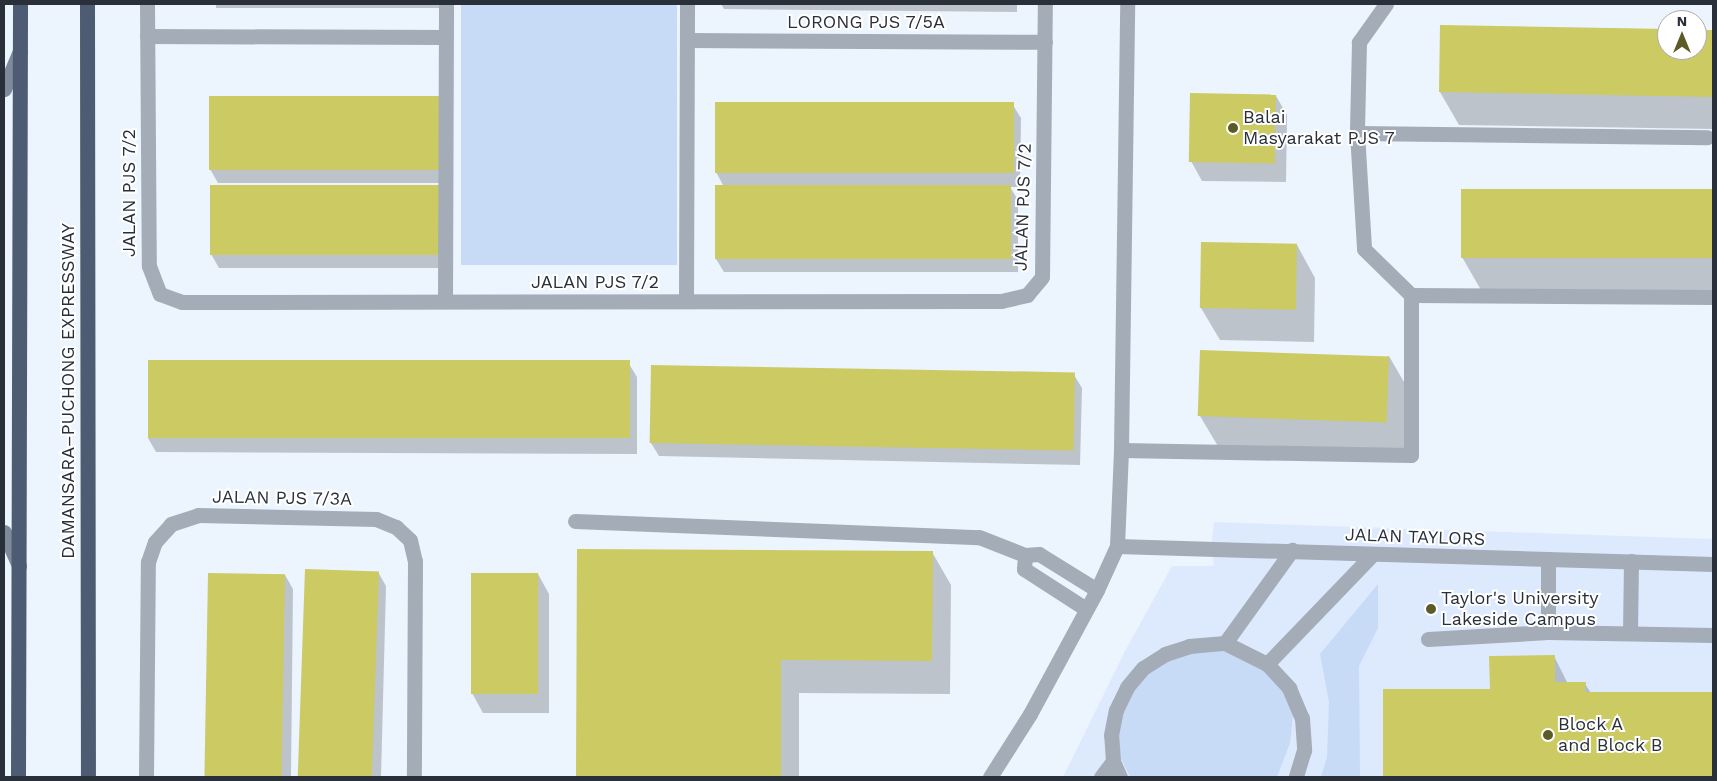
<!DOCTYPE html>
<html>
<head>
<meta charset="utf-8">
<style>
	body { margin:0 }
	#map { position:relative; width:1717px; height:781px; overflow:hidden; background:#ecf4fe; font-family:"Work Sans",sans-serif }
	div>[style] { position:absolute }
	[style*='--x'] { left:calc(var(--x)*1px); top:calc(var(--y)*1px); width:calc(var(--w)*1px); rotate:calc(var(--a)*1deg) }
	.built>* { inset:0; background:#ddeafe }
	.green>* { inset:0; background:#c7daf6; transform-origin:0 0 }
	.shadow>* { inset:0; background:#0003; transform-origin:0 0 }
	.building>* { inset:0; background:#cbca63; transform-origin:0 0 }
	.lane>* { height:15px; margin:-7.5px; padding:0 7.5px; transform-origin:7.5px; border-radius:7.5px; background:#a4acb7 }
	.street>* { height:15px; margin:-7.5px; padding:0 7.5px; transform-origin:7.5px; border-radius:7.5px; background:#a4acb7 }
	.secondary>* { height:15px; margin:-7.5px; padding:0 7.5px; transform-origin:7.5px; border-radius:7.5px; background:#7e8999 }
	.highway>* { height:15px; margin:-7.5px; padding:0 7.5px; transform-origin:7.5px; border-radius:7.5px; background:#4d5c72 }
	.dots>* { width:14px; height:14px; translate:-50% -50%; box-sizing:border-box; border:2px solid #fff; border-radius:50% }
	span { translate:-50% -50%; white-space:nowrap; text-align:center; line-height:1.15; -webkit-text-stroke:4px #fff; paint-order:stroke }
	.street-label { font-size:18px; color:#2a303a }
	.poi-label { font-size:18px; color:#2a303a }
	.left { translate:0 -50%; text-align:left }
	.frame { position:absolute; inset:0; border:5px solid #2a303a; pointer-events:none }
	.north { position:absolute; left:1657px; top:10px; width:50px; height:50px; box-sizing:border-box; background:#fff; border:1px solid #aaacb0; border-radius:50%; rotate:0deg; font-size:14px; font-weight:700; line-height:20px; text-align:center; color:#2a303a }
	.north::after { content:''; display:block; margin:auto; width:18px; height:22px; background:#5c5b28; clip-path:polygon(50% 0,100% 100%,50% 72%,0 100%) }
</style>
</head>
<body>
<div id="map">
	<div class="built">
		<i style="clip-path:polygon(1214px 522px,1713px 539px,1713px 777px,1063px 777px,1125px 651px,1172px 566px,1214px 566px,1211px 548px)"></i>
	</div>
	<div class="green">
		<i style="left:461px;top:4px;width:216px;height:261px"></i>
		<i style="clip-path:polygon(1378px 584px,1378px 628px,1359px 666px,1360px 777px,1321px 777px,1327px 757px,1329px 702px,1320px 654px)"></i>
		<i style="clip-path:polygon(1183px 649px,1242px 651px,1285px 687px,1293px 715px,1290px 743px,1277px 777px,1130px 777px,1120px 756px,1119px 730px,1126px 699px,1154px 665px)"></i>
	</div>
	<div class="shadow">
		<i style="left:216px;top:4px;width:235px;height:4px"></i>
		<i style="clip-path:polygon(721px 4px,1017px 4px,1017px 12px,724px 9px)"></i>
		<i style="clip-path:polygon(1441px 27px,1667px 31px,1667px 50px,1697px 50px,1697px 31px,1713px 31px,1713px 129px,1459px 125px,1440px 92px)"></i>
		<i style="clip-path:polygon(1276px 96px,1287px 115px,1286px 182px,1202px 181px,1191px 161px)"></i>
		<i style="clip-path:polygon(441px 97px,449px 183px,218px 183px,210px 169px)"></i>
		<i style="clip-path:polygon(1013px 105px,1021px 118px,1020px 187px,1010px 187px,1018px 200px,1018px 272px,724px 272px,716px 259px,724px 187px,716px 172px)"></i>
		<i style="clip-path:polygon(1462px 190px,1713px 191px,1713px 291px,1481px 290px,1462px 257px)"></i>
		<i style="clip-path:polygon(451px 200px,451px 268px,219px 268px,211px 254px)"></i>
		<i style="clip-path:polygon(1297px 245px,1315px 278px,1314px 342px,1220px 340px,1201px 308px)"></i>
		<i style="clip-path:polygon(1389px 356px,1408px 389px,1406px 453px,1219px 448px,1200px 416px)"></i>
		<i style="clip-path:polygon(629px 364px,637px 377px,637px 454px,156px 452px,148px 438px)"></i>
		<i style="clip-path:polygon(1074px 375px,1082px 388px,1080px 465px,659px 456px,651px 443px)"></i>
		<i style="clip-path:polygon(578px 550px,932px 552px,951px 585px,950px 694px,799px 693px,799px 777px,577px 777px)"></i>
		<i style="clip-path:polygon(306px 571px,378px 572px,386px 586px,381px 777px,301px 777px)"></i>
		<i style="clip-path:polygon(209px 574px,285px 575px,293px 589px,291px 777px,207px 777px)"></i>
		<i style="clip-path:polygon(538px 574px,549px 594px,549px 713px,483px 713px,472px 693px)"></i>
		<i style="clip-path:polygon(1554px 656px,1568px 684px,1585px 684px,1591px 693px,1713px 693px,1713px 777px,1384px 777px,1385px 691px,1491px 691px)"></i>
	</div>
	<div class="building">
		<i style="clip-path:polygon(1440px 25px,1667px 29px,1667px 50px,1697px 50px,1697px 30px,1713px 30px,1713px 97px,1439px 92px)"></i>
		<i style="left:1190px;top:93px;width:86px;height:69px;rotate:1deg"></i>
		<i style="left:209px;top:96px;width:233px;height:74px"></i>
		<i style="left:715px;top:102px;width:299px;height:71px"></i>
		<i style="left:210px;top:185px;width:234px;height:70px"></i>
		<i style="left:715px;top:185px;width:296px;height:74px"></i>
		<i style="left:1461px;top:189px;width:252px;height:69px"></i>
		<i style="left:1201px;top:242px;width:96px;height:66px;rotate:1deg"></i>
		<i style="left:1200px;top:350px;width:189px;height:66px;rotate:2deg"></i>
		<i style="left:148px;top:360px;width:482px;height:78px"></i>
		<i style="left:651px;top:365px;width:424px;height:78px;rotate:1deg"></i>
		<i style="clip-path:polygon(577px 549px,933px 551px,932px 661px,781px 660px,781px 777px,576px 777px)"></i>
		<i style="left:305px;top:569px;width:74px;height:208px;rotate:2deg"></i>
		<i style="left:208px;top:573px;width:77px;height:204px;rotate:1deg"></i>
		<i style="left:471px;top:573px;width:67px;height:121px"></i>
		<i style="clip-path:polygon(1555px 655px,1555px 682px,1586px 682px,1585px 692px,1713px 692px,1713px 777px,1383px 777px,1383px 689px,1490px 689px,1489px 656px)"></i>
	</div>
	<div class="lane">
		<i style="--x:1386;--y:4;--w:47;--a:125.4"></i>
		<i style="--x:1359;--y:42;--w:91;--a:91.3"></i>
		<i style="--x:1357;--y:133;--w:116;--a:86.5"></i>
		<i style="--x:1364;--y:249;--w:66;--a:44.4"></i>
		<i style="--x:1411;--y:295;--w:302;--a:0.4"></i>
		<i style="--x:1357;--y:133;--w:350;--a:0.7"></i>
		<i style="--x:445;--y:301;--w:297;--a:-89.8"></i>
		<i style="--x:686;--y:301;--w:297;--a:-89.8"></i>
		<i style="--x:1121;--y:450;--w:290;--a:1"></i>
		<i style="--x:1411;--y:455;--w:160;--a:-90"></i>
		<i style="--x:575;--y:521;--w:404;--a:2.3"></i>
		<i style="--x:979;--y:537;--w:49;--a:21.4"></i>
		<i style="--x:1025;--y:555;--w:14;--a:-4"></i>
		<i style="--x:1039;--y:554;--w:68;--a:31.8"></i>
		<i style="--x:1117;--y:546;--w:596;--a:1.73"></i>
		<i style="--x:1025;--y:555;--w:14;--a:94"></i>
		<i style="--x:1024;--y:569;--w:74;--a:32.8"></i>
		<i style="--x:1548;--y:559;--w:73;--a:90"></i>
		<i style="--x:1630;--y:633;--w:72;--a:-89.2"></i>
		<i style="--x:1428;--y:639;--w:120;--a:-3.3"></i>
		<i style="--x:1548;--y:632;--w:165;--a:1"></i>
		<i style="--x:1225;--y:643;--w:115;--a:-54.2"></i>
		<i style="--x:1267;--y:664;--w:151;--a:-46.1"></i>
	</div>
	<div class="street">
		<i style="--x:147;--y:4;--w:262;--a:89.6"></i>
		<i style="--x:149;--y:266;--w:30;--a:69"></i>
		<i style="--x:160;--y:294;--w:23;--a:20"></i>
		<i style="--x:182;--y:302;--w:819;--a:-0.07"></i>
		<i style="--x:1001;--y:301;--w:27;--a:-13"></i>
		<i style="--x:1027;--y:295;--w:23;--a:-50"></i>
		<i style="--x:1042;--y:277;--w:273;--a:-89.4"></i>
		<i style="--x:147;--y:36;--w:299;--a:0.2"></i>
		<i style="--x:687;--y:40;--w:358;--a:0.3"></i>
		<i style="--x:146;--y:777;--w:215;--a:-89.5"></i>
		<i style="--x:148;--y:562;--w:21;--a:-71"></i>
		<i style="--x:155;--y:542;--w:24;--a:-48"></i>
		<i style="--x:171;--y:524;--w:28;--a:-18"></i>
		<i style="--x:198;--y:515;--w:178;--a:1.3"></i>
		<i style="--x:376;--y:519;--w:22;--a:22"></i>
		<i style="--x:396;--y:527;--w:19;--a:43"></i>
		<i style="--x:410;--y:540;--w:22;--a:77"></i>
		<i style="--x:415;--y:561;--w:216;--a:90.3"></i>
		<i style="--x:990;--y:777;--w:75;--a:-57.6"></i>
		<i style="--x:1030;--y:714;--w:141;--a:-61.6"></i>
		<i style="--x:1097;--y:590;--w:48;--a:-65.6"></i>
		<i style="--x:1117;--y:546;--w:96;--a:-87.6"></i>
		<i style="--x:1121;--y:450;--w:446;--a:-89.2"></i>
		<i style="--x:1101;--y:777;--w:20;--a:-53"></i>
		<i style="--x:1120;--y:777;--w:17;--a:-114"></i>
		<i style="--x:1113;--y:761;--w:26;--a:-94"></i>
		<i style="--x:1111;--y:735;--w:25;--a:-79"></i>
		<i style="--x:1116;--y:710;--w:25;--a:-64"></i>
		<i style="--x:1127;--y:687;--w:25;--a:-50"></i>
		<i style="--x:1143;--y:668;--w:26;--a:-32"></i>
		<i style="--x:1165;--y:654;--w:25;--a:-18"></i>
		<i style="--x:1189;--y:646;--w:36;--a:-5"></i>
		<i style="--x:1225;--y:643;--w:47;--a:26.6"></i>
		<i style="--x:1267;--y:664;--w:33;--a:47"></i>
		<i style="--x:1289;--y:688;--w:33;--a:67"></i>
		<i style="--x:1302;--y:718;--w:32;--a:86"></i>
		<i style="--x:1304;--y:750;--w:28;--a:107"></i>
	</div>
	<div class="secondary">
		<i style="--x:4;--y:89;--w:41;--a:-67.2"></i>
		<i style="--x:4;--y:532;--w:37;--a:66"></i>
	</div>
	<div class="highway">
		<i style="--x:87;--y:4;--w:773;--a:89.93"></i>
		<i style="--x:18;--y:777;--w:773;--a:-89.85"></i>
	</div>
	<div class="dots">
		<i style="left:1233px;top:128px;background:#5c5b28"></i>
		<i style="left:1431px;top:609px;background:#5c5b28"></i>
		<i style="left:1548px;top:735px;background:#5c5b28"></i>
	</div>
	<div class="street-label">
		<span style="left:866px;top:22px">LORONG PJS 7/5A</span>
		<span style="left:129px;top:193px;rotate:-90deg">JALAN PJS 7/2</span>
		<span style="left:1023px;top:207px;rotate:-88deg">JALAN PJS 7/2</span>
		<span style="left:595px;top:282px">JALAN PJS 7/2</span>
		<span style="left:68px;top:391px;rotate:-90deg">DAMANSARA–PUCHONG EXPRESSWAY</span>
		<span style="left:282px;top:498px;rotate:1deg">JALAN PJS 7/3A</span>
		<span style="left:1415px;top:537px;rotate:2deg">JALAN TAYLORS</span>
	</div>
	<div class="poi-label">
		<span class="left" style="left:1243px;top:128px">Balai<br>Masyarakat PJS 7</span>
		<span class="left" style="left:1441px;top:609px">Taylor's University<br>Lakeside Campus</span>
		<span class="left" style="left:1558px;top:735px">Block A<br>and Block B</span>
	</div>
	<div class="frame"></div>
	<div class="north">N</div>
</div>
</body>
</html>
